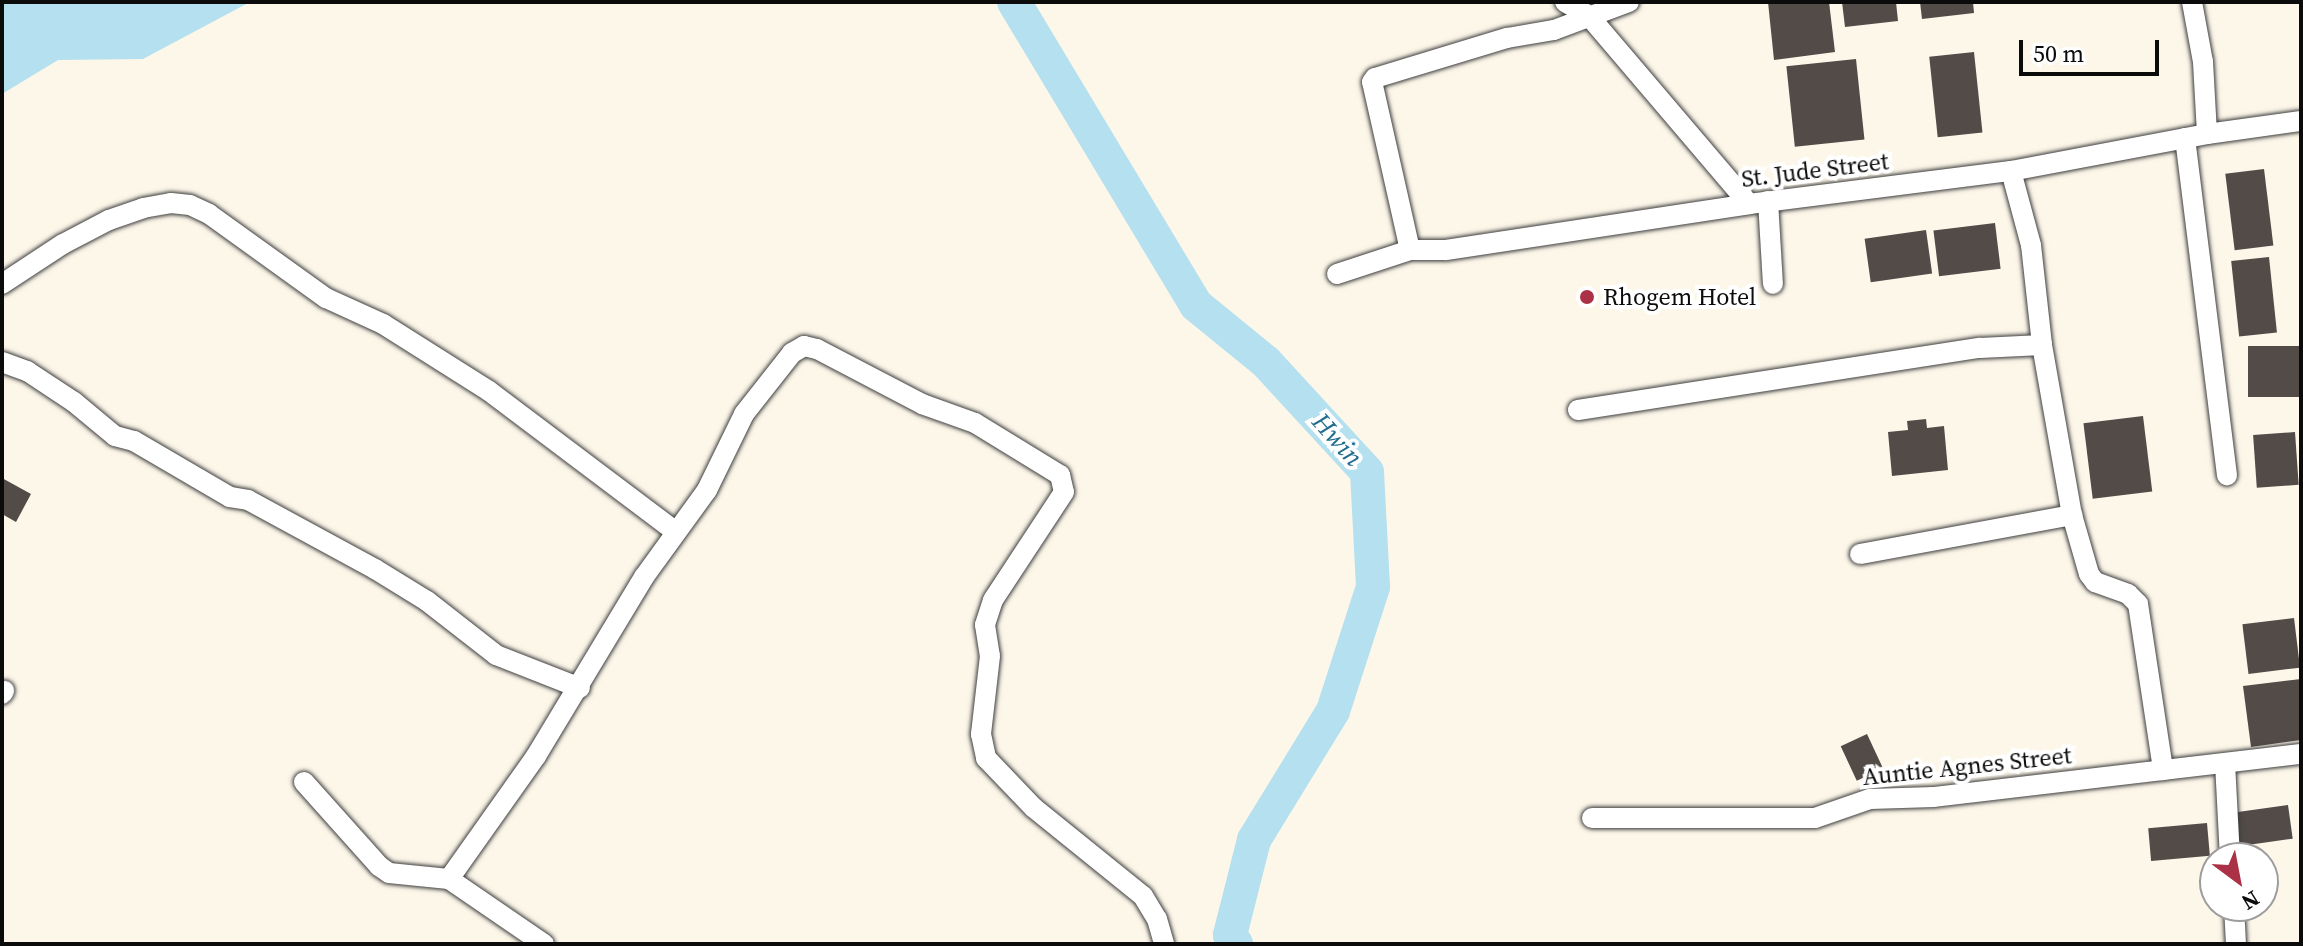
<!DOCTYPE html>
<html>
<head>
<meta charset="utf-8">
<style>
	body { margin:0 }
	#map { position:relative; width:2303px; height:946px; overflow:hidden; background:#fdf7ea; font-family:"Source Serif 4",serif }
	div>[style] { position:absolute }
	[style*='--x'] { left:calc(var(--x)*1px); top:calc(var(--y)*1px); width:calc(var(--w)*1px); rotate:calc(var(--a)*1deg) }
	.water>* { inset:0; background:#b4e0ef }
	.river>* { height:34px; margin:-17px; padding:0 17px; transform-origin:17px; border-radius:17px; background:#b4e0ef }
	.building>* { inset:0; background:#524b48; transform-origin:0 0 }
	.roads { filter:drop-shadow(0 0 2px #3e3e3e) drop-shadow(0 0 2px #3e3e3e) }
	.minor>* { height:20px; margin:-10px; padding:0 10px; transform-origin:10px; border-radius:10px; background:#fff }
	.dots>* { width:22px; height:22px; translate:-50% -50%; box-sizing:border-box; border:4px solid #fff; border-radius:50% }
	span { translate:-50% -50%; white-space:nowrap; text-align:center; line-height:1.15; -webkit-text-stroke:8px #fff; paint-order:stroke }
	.street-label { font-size:24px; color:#0b0b0b }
	.poi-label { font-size:24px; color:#0b0b0b }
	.left { translate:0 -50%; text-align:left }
	.water-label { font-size:26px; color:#226c8e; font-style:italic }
	.frame { position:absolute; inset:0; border:4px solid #0b0b0b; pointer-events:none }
	.north { position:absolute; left:2199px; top:842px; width:80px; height:80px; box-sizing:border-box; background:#fff; border:2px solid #9d9d9d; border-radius:50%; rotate:148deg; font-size:22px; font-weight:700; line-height:32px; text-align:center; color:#0b0b0b }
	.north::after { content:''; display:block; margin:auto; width:28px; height:36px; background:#ab3246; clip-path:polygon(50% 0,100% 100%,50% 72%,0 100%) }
	.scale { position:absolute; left:2019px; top:40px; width:140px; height:36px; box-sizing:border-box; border:4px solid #0b0b0b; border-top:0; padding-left:10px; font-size:24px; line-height:28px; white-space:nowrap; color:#0b0b0b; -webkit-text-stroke:6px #fff; paint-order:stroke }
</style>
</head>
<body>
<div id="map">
	<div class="water">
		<i style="clip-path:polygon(2px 2px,250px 2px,143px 59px,58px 60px,2px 94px)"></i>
	</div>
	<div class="river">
		<i style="--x:1014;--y:2;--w:353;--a:59"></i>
		<i style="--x:1196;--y:305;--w:90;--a:39.2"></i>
		<i style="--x:1266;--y:362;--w:149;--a:47.4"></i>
		<i style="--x:1367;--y:472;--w:115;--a:87"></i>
		<i style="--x:1373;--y:587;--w:130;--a:107.9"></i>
		<i style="--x:1333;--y:711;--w:151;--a:121.5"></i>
		<i style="--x:1254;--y:840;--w:98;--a:104.2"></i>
		<i style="--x:1230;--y:935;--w:11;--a:56"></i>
	</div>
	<div class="building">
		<i style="clip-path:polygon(1768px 2px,1829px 2px,1835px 52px,1774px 60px)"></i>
		<i style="clip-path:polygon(1842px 2px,1896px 2px,1898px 21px,1845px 27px)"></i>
		<i style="clip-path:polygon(1920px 2px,1973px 2px,1974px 13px,1922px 19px)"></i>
		<i style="left:1974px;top:52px;width:81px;height:45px;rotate:84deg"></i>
		<i style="left:1856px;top:59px;width:81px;height:70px;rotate:84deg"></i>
		<i style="left:2264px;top:169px;width:77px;height:39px;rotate:83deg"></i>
		<i style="left:1995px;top:223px;width:46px;height:62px;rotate:83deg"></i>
		<i style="left:1926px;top:230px;width:44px;height:62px;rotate:82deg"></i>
		<i style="left:2269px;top:257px;width:76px;height:38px;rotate:84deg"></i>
		<i style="left:2301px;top:346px;width:51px;height:53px;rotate:90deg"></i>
		<i style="left:2143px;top:416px;width:76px;height:60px;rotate:83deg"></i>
		<i style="clip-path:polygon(1926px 419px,1927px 428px,1944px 426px,1948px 470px,1892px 476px,1888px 432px,1908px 430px,1907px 421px)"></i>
		<i style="left:2295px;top:432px;width:53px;height:42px;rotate:86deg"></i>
		<i style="clip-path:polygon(2px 478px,31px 494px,16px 522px,2px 514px)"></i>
		<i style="left:2294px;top:618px;width:50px;height:52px;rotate:83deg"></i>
		<i style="clip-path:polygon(2301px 679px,2301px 740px,2251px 747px,2243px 686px)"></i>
		<i style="left:1867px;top:734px;width:38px;height:29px;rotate:65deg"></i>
		<i style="left:2288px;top:805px;width:34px;height:56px;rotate:82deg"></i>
		<i style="left:2207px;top:823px;width:33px;height:59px;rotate:85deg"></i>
	</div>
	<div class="roads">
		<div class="minor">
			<i style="--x:1565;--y:2;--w:28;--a:30"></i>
			<i style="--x:1589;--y:16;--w:247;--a:49.6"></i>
			<i style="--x:2192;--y:2;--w:61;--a:79.6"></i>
			<i style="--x:2203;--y:62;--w:72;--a:86.8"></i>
			<i style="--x:2185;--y:138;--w:340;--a:82.9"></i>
			<i style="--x:2011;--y:171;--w:77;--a:74.9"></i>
			<i style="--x:2031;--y:245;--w:101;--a:83.7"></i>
			<i style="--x:2042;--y:345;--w:173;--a:80"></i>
			<i style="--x:2072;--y:515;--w:61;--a:73.9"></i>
			<i style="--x:2089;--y:574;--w:10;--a:53"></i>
			<i style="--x:2095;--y:582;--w:35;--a:20"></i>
			<i style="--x:2128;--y:594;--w:14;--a:45"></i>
			<i style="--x:2138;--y:604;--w:168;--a:81.4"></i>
			<i style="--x:1768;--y:201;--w:83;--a:86.6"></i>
			<i style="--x:1410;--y:250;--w:172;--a:-102.7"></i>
			<i style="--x:1372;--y:82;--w:5;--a:-53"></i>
			<i style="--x:1375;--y:78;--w:138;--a:-16.9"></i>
			<i style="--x:1507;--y:38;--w:48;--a:-9.7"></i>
			<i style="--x:1554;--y:30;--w:80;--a:-20.5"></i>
			<i style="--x:1337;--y:274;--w:77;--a:-18.2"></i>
			<i style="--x:1410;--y:250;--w:36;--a:0"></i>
			<i style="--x:1446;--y:250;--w:306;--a:-8.6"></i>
			<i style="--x:1749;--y:204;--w:264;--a:-7.2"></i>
			<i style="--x:2011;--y:171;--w:199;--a:-10.7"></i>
			<i style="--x:2207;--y:134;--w:95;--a:-7.9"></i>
			<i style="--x:2;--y:284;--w:73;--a:-33.3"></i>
			<i style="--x:63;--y:244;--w:52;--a:-27.6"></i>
			<i style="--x:109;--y:220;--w:36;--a:-19"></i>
			<i style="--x:143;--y:208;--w:28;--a:-10"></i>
			<i style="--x:171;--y:203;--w:19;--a:6"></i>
			<i style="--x:190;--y:205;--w:21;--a:25"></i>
			<i style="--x:209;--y:214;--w:144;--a:35.7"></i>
			<i style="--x:326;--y:298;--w:63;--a:24.5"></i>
			<i style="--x:383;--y:324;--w:125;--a:32.3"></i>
			<i style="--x:489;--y:391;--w:233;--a:37"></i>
			<i style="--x:2;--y:362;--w:27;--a:20"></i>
			<i style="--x:27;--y:371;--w:56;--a:33.4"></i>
			<i style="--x:74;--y:402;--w:53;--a:39.7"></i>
			<i style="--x:115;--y:436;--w:20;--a:15"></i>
			<i style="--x:134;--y:441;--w:111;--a:30.3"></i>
			<i style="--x:230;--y:497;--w:18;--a:9"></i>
			<i style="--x:248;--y:500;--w:145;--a:28.5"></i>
			<i style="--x:375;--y:569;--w:61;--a:31.6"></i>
			<i style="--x:427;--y:601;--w:88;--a:38"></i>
			<i style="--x:496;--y:655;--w:90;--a:21.4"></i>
			<i style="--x:1578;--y:410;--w:407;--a:-8.8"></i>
			<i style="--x:1980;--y:348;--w:62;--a:-2.8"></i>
			<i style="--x:1860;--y:554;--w:216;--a:-10.4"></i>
			<i style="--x:2;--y:694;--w:4;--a:-56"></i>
			<i style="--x:2225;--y:763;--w:95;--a:87"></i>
			<i style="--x:304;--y:782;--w:113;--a:48.2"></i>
			<i style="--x:379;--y:866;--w:12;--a:35"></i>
			<i style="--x:389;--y:873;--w:60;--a:5.7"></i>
			<i style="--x:449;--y:879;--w:115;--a:34.4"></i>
			<i style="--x:1592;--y:818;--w:223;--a:0"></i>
			<i style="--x:1815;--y:818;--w:58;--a:-19.1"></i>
			<i style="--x:1870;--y:799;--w:64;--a:-1.8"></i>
			<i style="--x:1934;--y:797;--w:370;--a:-6.7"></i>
			<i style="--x:449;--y:879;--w:151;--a:-54.7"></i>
			<i style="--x:536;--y:756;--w:209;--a:-58.9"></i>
			<i style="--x:644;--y:577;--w:107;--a:-54.1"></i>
			<i style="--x:707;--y:490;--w:85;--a:-64"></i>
			<i style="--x:744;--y:414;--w:78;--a:-51.8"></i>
			<i style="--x:792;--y:353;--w:14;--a:-30"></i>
			<i style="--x:804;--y:346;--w:13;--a:13"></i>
			<i style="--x:817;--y:349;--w:119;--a:27.6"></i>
			<i style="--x:922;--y:404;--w:56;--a:19.7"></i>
			<i style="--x:975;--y:423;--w:100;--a:31.5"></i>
			<i style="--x:1060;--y:475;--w:17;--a:77"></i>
			<i style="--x:1064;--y:492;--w:129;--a:123.3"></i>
			<i style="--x:993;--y:600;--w:26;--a:108"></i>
			<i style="--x:985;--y:625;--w:31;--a:81"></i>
			<i style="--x:990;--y:656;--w:79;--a:96.6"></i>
			<i style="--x:981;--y:734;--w:25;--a:78"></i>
			<i style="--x:986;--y:758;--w:69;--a:46.2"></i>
			<i style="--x:1034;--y:808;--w:140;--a:38.9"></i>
			<i style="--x:1143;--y:896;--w:27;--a:59"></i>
			<i style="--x:1157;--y:919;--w:26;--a:74"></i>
			<i style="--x:2234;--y:906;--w:38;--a:87"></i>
		</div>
	</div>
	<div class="dots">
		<i style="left:1587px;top:297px;background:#ab3246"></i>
	</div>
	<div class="street-label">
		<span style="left:1815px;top:170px;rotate:-7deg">St. Jude Street</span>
		<span style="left:1967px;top:766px;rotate:-6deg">Auntie Agnes Street</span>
	</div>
	<div class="poi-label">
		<span class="left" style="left:1603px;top:297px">Rhogem Hotel</span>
	</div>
	<div class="water-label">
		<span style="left:1337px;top:440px;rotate:48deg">Hwin</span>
	</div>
	<div class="frame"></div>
	<div class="north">N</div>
	<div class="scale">50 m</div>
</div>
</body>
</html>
